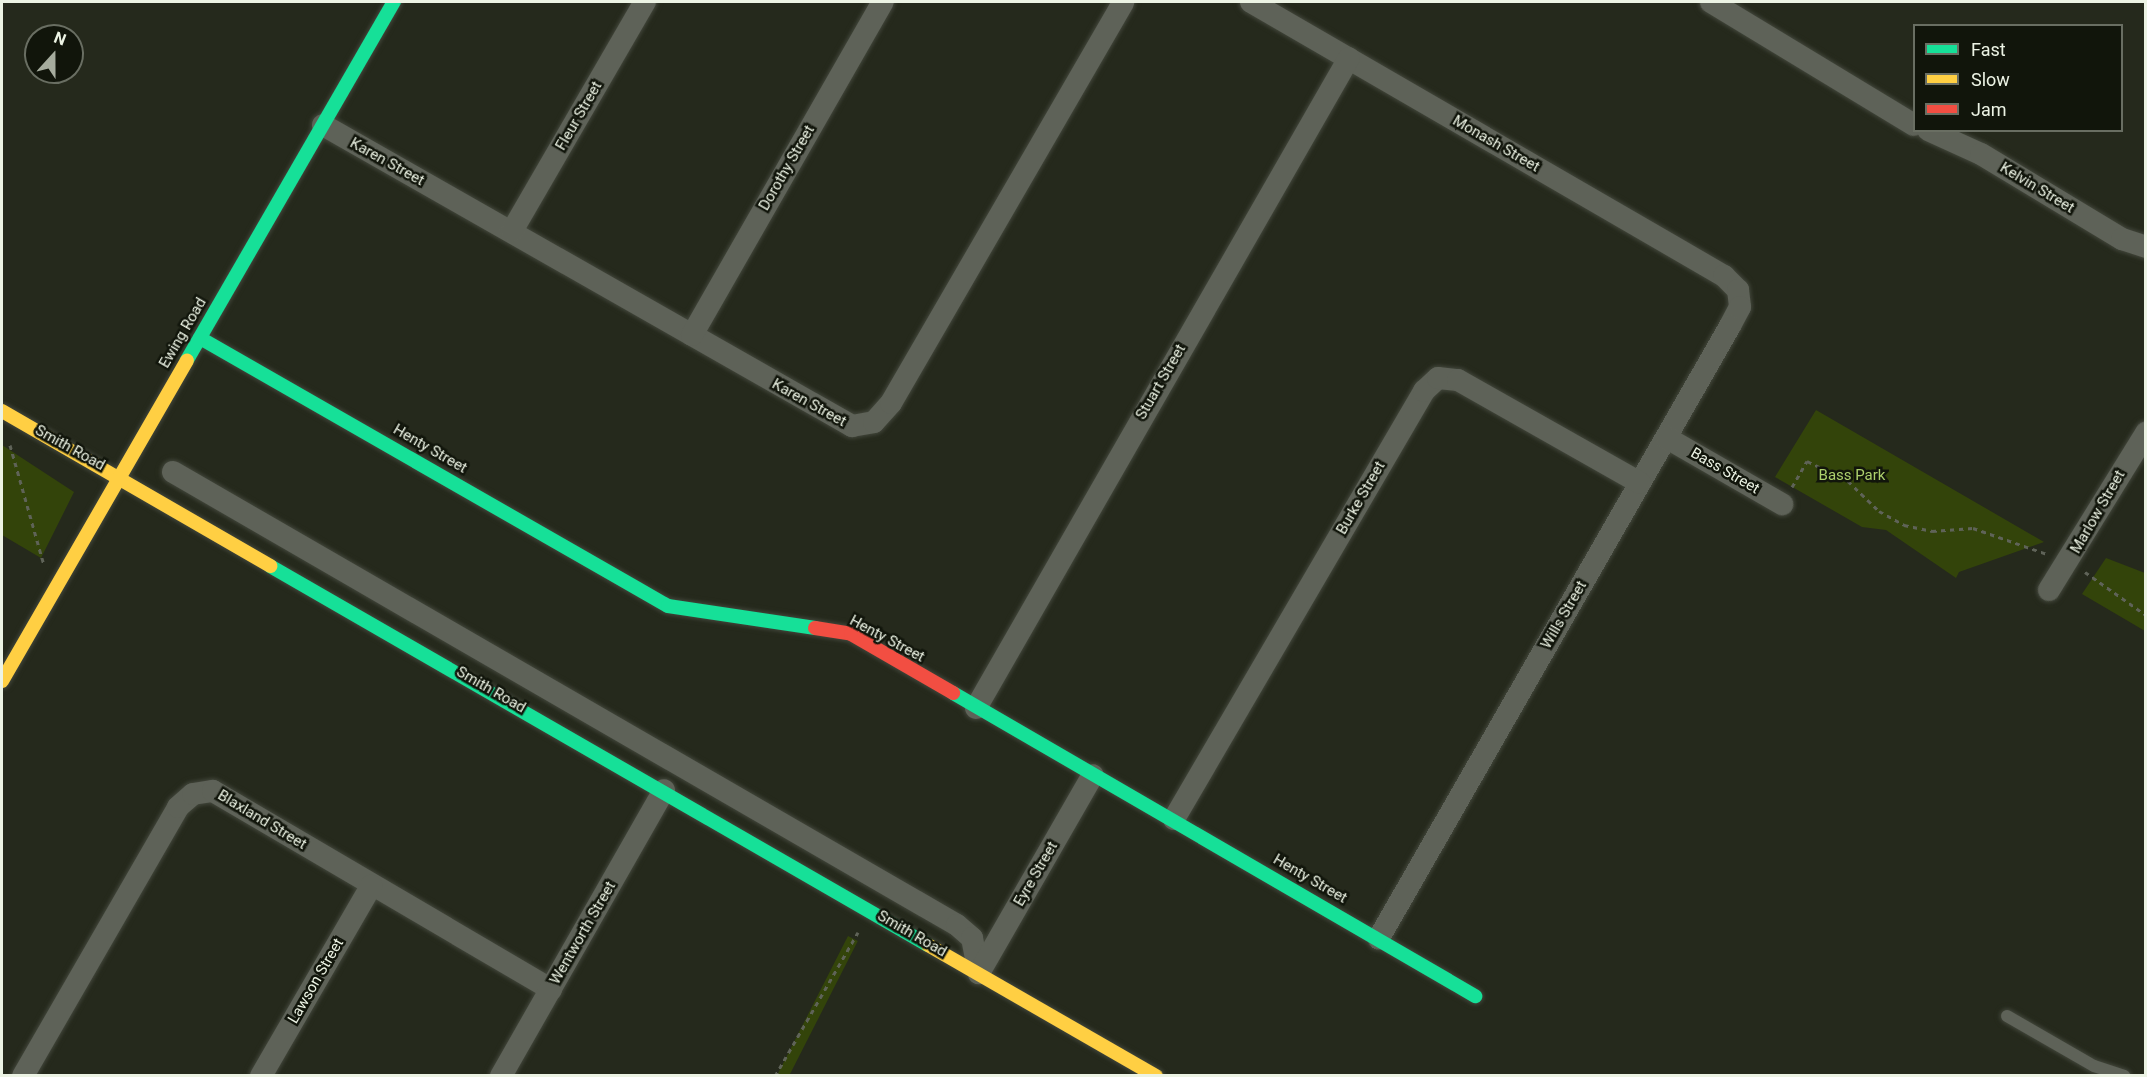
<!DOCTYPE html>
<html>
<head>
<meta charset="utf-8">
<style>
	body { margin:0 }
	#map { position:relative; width:2147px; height:1077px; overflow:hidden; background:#25291c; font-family:Roboto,sans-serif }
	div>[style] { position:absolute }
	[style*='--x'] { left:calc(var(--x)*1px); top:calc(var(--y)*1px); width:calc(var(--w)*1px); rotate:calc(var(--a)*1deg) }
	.green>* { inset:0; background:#33440a; transform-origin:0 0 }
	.path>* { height:3px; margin-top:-1.5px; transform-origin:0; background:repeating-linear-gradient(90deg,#5f6358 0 4.5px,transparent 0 9px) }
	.roads { filter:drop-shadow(0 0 2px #42463b) drop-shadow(0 0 2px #42463b) }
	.lane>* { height:12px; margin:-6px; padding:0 6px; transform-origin:6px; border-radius:6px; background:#5e6258 }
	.street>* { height:22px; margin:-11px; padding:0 11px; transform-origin:11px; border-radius:11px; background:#5e6258 }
	.fast>* { height:14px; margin:-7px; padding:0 7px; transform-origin:7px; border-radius:7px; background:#16e098 }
	.slow>* { height:14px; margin:-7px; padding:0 7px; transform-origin:7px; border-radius:7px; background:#ffcf43 }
	.jam>* { height:14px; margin:-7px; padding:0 7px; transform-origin:7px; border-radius:7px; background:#f24e42 }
	span { translate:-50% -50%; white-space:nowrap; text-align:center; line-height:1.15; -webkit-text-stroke:5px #11150b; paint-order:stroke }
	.street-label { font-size:15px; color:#ecf3e4 }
	.park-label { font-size:15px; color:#add06d }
	.frame { position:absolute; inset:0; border:3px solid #ecf3e4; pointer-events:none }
	.legend { position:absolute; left:1913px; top:24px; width:210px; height:108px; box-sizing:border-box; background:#11150b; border:2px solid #696e62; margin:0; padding:8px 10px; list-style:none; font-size:18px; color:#ecf3e4 }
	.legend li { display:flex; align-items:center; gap:12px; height:30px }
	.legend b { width:30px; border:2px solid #696e62 }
	.north { position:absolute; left:24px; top:24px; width:60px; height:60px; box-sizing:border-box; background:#11150b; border:2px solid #696e62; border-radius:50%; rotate:21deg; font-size:16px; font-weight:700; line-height:24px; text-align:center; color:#ecf3e4 }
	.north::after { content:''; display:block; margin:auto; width:21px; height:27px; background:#a6ac9e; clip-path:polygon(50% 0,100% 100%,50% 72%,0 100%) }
</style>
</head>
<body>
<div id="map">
	<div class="green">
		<i style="clip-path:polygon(1816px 410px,2044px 542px,1959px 572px,1956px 578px,1886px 530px,1862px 527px,1775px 477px)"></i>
		<i style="clip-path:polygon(2px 445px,74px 492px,41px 558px,2px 535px)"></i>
		<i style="clip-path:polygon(2106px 558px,2145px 573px,2145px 631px,2082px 594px)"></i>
		<i style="left:848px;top:936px;width:11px;height:161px;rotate:27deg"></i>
	</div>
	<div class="path">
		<i style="--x:10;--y:445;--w:122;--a:74.2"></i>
		<i style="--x:1792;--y:487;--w:30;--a:-60"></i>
		<i style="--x:1807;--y:461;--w:46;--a:26"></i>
		<i style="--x:1848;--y:481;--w:43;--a:44.1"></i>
		<i style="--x:1879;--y:511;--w:29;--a:29"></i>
		<i style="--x:1904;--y:525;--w:29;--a:12"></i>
		<i style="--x:1932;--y:531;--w:41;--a:-4.2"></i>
		<i style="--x:1973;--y:528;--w:78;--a:19.4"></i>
		<i style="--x:2085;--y:572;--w:75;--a:35.2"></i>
		<i style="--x:775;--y:1076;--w:166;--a:-60"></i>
	</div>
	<div class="roads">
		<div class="lane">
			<i style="--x:2007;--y:1016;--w:100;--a:29.9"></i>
			<i style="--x:2094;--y:1066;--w:32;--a:18"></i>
		</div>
		<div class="street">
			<i style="--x:1251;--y:2;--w:547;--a:30.08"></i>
			<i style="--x:1724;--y:276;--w:20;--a:45"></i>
			<i style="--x:1738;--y:290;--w:17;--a:83"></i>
			<i style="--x:1740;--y:307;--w:21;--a:118"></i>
			<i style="--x:1730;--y:326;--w:706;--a:119.84"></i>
			<i style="--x:1711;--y:2;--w:237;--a:31.2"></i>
			<i style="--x:323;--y:125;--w:609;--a:29.64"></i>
			<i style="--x:852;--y:426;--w:22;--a:-10"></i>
			<i style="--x:874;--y:422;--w:25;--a:-48"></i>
			<i style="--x:891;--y:403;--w:463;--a:-59.9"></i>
			<i style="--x:1928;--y:130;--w:58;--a:24.4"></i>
			<i style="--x:1981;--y:154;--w:165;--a:31.1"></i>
			<i style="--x:2122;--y:239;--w:25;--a:18"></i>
			<i style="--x:512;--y:231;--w:265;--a:-59.9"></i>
			<i style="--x:692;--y:335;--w:384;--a:-60.2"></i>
			<i style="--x:1667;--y:438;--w:133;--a:29.9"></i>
			<i style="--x:173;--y:472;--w:905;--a:30.02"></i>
			<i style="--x:957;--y:925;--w:20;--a:41"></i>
			<i style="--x:972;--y:938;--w:36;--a:79"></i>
			<i style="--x:2049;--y:590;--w:185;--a:-58.3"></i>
			<i style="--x:976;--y:708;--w:749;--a:-60.15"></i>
			<i style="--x:1174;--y:819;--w:496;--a:-59.7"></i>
			<i style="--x:1424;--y:391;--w:19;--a:-43"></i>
			<i style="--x:1438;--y:378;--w:20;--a:6"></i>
			<i style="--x:1458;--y:380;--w:209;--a:29.5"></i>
			<i style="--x:979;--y:973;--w:228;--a:-60.1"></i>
			<i style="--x:23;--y:1076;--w:310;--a:-60"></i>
			<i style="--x:178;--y:807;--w:20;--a:-41"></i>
			<i style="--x:193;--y:794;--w:20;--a:-9"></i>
			<i style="--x:213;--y:791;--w:392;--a:30.4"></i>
			<i style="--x:261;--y:1076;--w:220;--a:-59.9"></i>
			<i style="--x:501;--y:1076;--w:329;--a:-60.3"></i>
		</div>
		<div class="fast">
			<i style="--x:200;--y:338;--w:539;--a:29.8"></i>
			<i style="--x:668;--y:606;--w:149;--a:8.5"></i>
			<i style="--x:187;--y:360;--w:414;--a:-60"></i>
			<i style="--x:270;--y:566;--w:759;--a:29.94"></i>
			<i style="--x:953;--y:693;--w:604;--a:30.13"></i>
		</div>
		<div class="slow">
			<i style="--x:2;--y:411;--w:310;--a:30"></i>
			<i style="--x:2;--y:681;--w:370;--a:-60"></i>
			<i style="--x:928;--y:945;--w:263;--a:29.9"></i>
		</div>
		<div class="jam">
			<i style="--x:815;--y:628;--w:36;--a:9"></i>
			<i style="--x:851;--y:634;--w:118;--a:30"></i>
		</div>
	</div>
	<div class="street-label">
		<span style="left:579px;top:116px;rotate:-60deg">Fleur Street</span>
		<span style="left:1496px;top:144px;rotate:30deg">Monash Street</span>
		<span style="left:387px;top:162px;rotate:29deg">Karen Street</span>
		<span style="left:787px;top:168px;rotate:-60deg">Dorothy Street</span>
		<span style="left:2037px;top:188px;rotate:31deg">Kelvin Street</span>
		<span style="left:183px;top:333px;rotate:-60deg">Ewing Road</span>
		<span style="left:1161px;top:382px;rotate:-60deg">Stuart Street</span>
		<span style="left:809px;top:403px;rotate:29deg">Karen Street</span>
		<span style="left:70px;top:448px;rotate:29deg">Smith Road</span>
		<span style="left:430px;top:449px;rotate:30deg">Henty Street</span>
		<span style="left:1725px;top:471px;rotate:30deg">Bass Street</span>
		<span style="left:1361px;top:498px;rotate:-60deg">Burke Street</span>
		<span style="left:2098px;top:512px;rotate:-60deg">Marlow Street</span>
		<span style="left:1564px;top:615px;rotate:-60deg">Wills Street</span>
		<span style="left:887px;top:639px;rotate:28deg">Henty Street</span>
		<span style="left:491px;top:690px;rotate:30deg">Smith Road</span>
		<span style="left:262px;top:820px;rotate:31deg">Blaxland Street</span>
		<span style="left:1036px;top:874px;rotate:-60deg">Eyre Street</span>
		<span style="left:1310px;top:879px;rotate:30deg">Henty Street</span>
		<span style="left:583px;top:933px;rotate:-60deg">Wentworth Street</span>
		<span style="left:912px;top:934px;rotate:30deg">Smith Road</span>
		<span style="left:316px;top:981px;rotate:-60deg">Lawson Street</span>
	</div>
	<div class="park-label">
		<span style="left:1852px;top:476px">Bass Park</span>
	</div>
	<div class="frame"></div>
	<ul class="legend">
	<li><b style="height:8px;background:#16e098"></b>Fast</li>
	<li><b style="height:8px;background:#ffcf43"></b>Slow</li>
	<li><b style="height:8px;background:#f24e42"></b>Jam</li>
	</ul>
	<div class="north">N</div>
</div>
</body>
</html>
